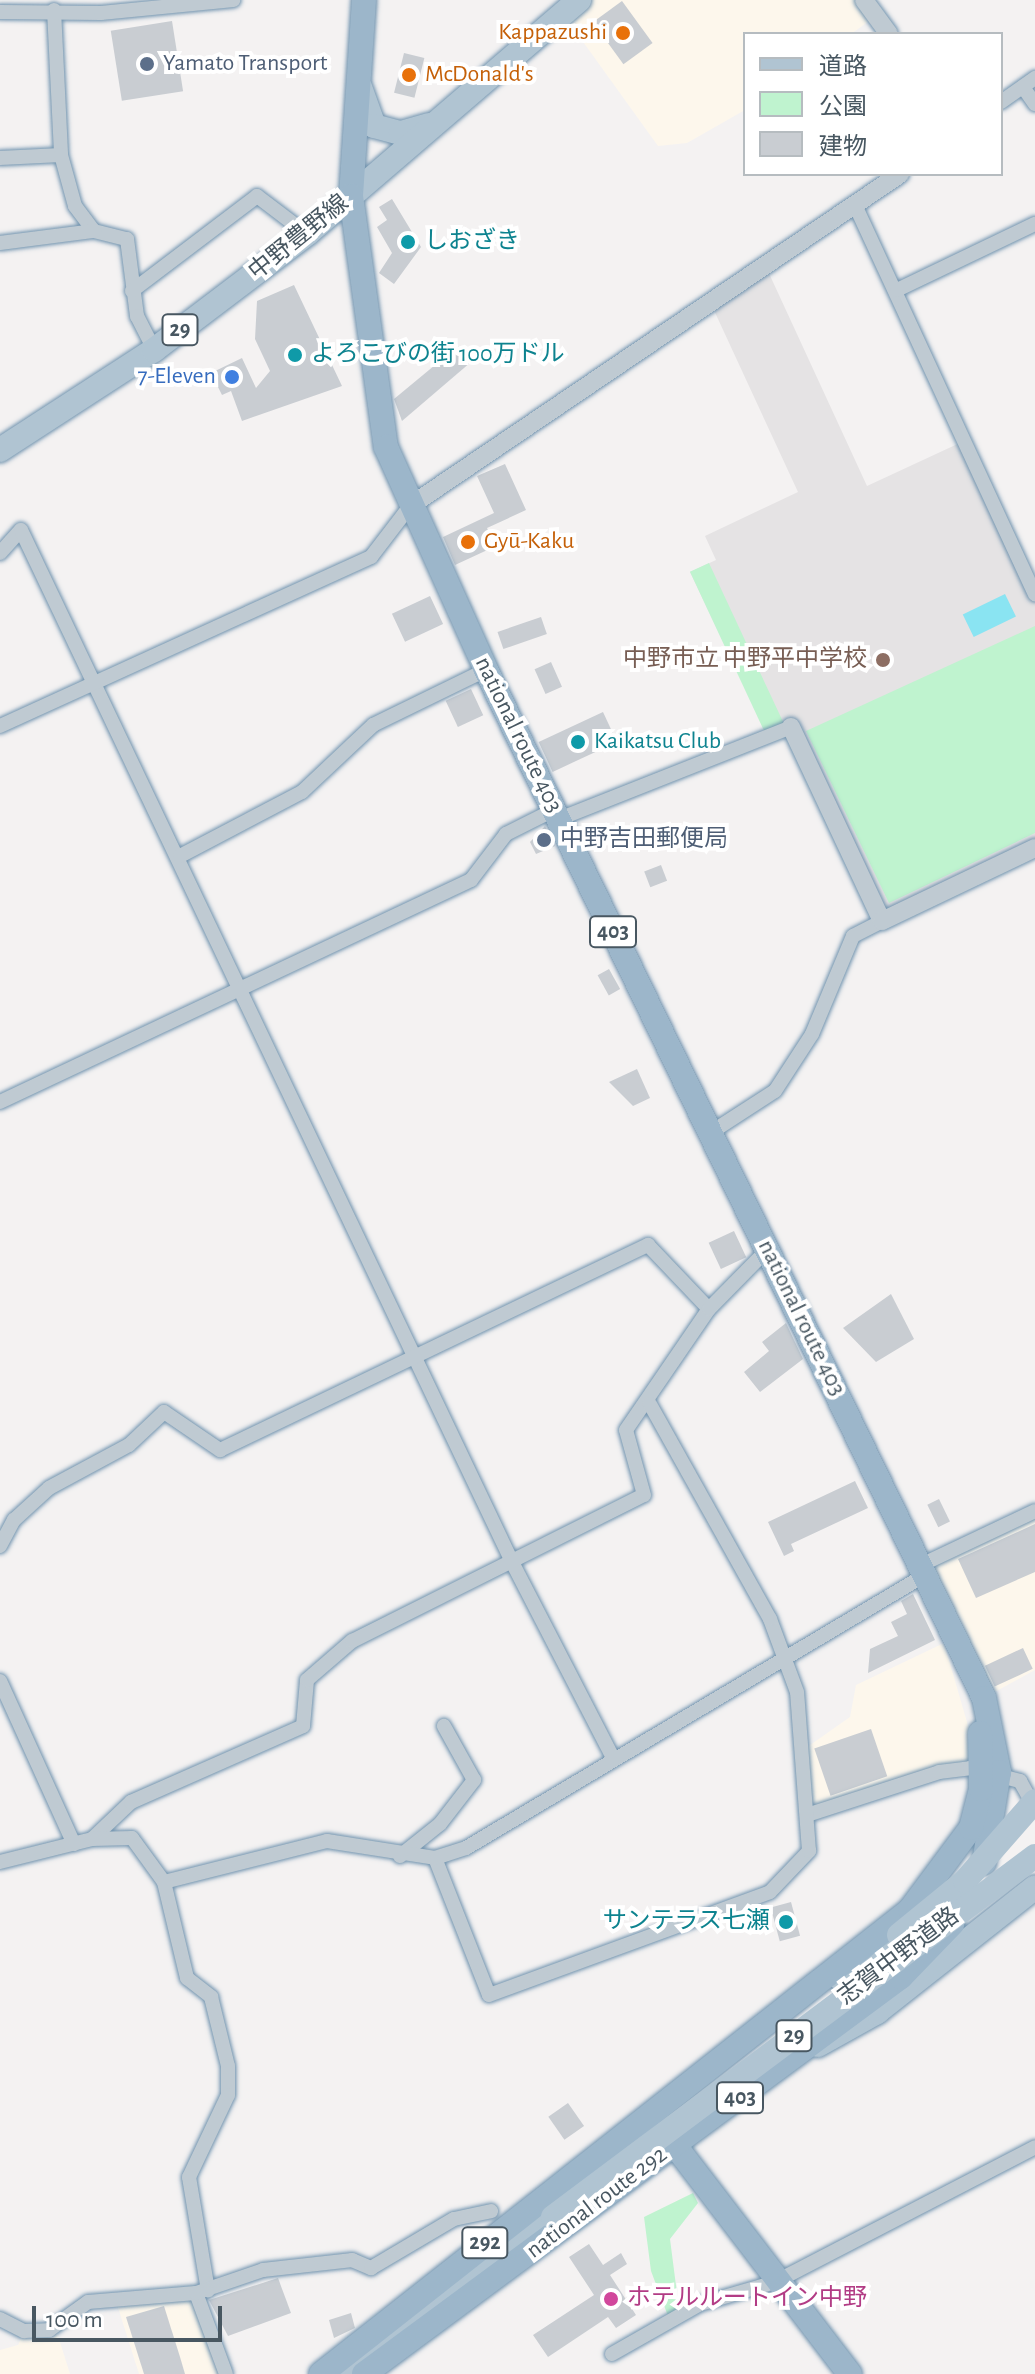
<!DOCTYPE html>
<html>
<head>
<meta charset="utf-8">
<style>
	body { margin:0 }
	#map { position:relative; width:1035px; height:2374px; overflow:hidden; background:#f4f2f2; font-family:"Alegreya Sans","Noto Sans JP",sans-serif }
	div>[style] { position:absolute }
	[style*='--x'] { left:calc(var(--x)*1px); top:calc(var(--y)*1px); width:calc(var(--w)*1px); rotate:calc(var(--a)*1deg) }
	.commercial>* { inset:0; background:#fdf7ec }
	.education>* { inset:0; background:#e5e3e4 }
	.green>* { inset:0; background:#bff3cf; transform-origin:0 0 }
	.water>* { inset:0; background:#8ae4f2; transform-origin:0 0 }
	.building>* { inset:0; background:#c9cdd2; transform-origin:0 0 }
	.roads { filter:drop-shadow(0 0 2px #7294af) drop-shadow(0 0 2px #7294af) }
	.minor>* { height:14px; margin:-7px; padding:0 7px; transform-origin:7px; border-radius:7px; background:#bfcad2 }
	.tertiary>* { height:18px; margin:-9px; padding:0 9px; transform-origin:9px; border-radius:9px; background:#bfcad2 }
	.primary>* { height:24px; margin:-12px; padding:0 12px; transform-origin:12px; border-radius:12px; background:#b0c4d2 }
	.trunk>* { height:24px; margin:-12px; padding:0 12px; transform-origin:12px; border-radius:12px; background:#9cb6ca }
	.primary-bridge>* { height:24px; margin:-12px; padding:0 12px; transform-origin:12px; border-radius:12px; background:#b0c4d2 }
	.dots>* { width:22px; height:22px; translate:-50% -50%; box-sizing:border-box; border:4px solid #fff; border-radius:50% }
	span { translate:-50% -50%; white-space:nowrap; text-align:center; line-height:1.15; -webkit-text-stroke:8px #fff; paint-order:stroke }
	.shield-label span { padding:2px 6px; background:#fff; border:2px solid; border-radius:6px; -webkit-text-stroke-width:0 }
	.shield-label { font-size:22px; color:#485761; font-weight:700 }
	.food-label { font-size:24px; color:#c56008 }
	.right { translate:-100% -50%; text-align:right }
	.left { translate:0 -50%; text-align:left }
	.service-label { font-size:24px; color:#4e5e75 }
	.street-label { font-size:24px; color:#485761 }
	.culture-label { font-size:24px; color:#0d838f }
	.shop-label { font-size:24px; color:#366cbe }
	.education-label { font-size:24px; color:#785e54 }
	.hotel-label { font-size:24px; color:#b23c85 }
	.legend { position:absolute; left:743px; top:32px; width:260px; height:144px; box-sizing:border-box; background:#fff; border:2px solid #b6bcc0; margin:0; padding:10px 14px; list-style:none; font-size:24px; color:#485761 }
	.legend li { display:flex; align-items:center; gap:16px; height:40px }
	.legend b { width:40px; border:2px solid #b6bcc0 }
	.scale { position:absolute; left:32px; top:2306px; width:190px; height:36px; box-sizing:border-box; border:4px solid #485761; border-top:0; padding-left:10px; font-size:24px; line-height:28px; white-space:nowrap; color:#485761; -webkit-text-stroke:6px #fff; paint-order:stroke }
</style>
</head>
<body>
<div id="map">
	<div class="commercial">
		<i style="clip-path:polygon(579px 0,864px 0,876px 16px,851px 34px,745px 34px,745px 110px,687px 143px,658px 146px,563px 14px)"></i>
		<i style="clip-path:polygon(1035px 1511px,1035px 1670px,984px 1698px,921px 1565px)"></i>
		<i style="clip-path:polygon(944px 1643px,969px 1729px,970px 1768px,807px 1815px,803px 1750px,850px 1717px,856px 1685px)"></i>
		<i style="clip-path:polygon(196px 2293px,226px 2374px,139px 2374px,115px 2298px)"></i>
		<i style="clip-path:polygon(55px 2326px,70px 2374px,0 2374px,0 2350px,18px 2345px,24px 2331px)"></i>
	</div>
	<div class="education">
		<i style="clip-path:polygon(767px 269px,867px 486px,964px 441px,1035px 594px,1035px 848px,882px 921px,792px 727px,768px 736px,690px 572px,716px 560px,705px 536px,798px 492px,712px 306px)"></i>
	</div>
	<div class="green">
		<i style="left:709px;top:563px;width:183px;height:21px;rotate:65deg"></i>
		<i style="clip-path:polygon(1035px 626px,1035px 833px,889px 903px,806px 731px)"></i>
		<i style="clip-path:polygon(693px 2193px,698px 2203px,670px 2239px,679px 2309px,668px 2316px,651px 2271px,644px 2217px)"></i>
	</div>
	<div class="water">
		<i style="left:1005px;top:594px;width:25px;height:47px;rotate:64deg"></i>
	</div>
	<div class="building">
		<i style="left:622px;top:1px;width:52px;height:36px;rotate:54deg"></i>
		<i style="left:172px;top:21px;width:71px;height:62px;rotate:81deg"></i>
		<i style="left:404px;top:53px;width:21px;height:41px;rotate:14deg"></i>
		<i style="clip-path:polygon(392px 199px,421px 247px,394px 284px,379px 273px,392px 253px,377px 227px,387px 220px,379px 207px)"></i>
		<i style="clip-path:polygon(294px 285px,342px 386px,242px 421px,231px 391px,222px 395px,211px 373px,242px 358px,256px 388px,270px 371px,255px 339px,257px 301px)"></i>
		<i style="clip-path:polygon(458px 346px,471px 362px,402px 421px,394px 399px)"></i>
		<i style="clip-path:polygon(505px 464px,526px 510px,487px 528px,496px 546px,455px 565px,443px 537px,494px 513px,477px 476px)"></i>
		<i style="left:430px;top:596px;width:31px;height:42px;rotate:65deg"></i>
		<i style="left:541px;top:617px;width:18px;height:46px;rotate:71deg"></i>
		<i style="left:551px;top:662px;width:27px;height:18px;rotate:66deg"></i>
		<i style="left:471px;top:689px;width:29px;height:28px;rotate:65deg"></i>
		<i style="left:603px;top:712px;width:33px;height:71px;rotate:65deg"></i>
		<i style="clip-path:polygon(545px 826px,555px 846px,536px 854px,530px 842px)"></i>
		<i style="left:661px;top:865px;width:17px;height:18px;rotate:69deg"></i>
		<i style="left:609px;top:969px;width:23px;height:13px;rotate:61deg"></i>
		<i style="clip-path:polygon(637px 1069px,650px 1098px,633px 1106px,609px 1082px)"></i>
		<i style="left:734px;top:1231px;width:29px;height:28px;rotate:65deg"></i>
		<i style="clip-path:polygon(891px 1294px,914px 1339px,876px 1362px,843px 1328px)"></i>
		<i style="clip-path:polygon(786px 1323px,803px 1359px,760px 1392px,744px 1372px,769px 1351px,762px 1342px)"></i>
		<i style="clip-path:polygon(855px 1481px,868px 1508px,791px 1544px,794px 1551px,784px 1556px,768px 1522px)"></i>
		<i style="left:939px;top:1499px;width:25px;height:13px;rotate:64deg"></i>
		<i style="clip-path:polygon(1035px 1524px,1035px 1572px,976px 1598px,958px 1559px)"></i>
		<i style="clip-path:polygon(913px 1594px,935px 1640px,868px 1673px,870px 1649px,898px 1636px,891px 1622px,907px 1614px,901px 1601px)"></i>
		<i style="left:1023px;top:1648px;width:23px;height:42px;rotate:65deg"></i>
		<i style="left:871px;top:1729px;width:50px;height:60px;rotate:71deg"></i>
		<i style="left:791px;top:1902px;width:35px;height:21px;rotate:75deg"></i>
		<i style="left:568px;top:2103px;width:28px;height:24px;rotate:55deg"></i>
		<i style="clip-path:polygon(589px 2244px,603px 2265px,621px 2253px,627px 2264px,610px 2275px,636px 2315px,616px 2328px,608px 2317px,548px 2357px,533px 2335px,594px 2295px,569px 2257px)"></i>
		<i style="clip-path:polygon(278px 2278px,291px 2313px,228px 2336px,209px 2300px)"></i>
		<i style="clip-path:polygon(164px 2306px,180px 2357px,185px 2374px,144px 2374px,126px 2317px)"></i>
		<i style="clip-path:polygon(351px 2313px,355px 2328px,334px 2338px,329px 2320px)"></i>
	</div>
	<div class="roads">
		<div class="minor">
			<i style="--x:54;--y:10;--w:145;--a:87.2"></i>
			<i style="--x:0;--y:12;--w:101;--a:0.6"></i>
			<i style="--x:101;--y:13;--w:133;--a:-5.6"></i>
			<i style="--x:1023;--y:87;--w:21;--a:55"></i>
			<i style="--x:1001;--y:102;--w:42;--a:-35.2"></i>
			<i style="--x:0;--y:158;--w:61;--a:-2.8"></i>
			<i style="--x:61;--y:155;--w:53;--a:74.6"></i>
			<i style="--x:75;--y:206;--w:31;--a:53"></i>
			<i style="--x:94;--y:231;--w:34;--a:14"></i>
			<i style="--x:127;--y:239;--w:78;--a:82.6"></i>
			<i style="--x:137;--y:316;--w:38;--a:63"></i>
			<i style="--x:855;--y:205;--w:429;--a:65.2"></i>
			<i style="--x:0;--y:243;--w:95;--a:-7.3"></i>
			<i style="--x:897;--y:290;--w:153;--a:-25.6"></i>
			<i style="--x:132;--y:291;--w:157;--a:-37.2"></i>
			<i style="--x:257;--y:196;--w:63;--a:37.2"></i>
			<i style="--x:0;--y:553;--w:31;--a:-48"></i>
			<i style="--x:21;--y:530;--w:1145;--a:64.55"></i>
			<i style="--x:513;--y:1564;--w:220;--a:62.7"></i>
			<i style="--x:0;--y:726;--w:408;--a:-24.5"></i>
			<i style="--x:371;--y:557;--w:64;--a:-52.6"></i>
			<i style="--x:559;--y:819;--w:250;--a:-21.6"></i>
			<i style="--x:180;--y:856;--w:138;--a:-27.7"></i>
			<i style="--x:302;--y:792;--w:98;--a:-43.3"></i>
			<i style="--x:373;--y:725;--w:126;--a:-26"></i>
			<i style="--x:0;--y:1102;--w:521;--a:-25.24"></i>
			<i style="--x:471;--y:880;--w:58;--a:-52.7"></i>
			<i style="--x:506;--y:834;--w:54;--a:-26.6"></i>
			<i style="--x:710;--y:1133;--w:77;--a:-32.9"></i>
			<i style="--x:775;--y:1091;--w:68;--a:-57"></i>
			<i style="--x:812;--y:1034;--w:106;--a:-67.3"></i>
			<i style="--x:853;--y:936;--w:33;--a:-27"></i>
			<i style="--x:0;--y:1546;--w:30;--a:-62"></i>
			<i style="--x:14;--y:1520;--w:47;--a:-42.4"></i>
			<i style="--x:49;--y:1488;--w:91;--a:-28.3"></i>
			<i style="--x:129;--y:1445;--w:48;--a:-43.3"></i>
			<i style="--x:164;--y:1412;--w:68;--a:34.2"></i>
			<i style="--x:220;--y:1450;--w:475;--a:-25.6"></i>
			<i style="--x:648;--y:1245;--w:88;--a:46.4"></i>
			<i style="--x:921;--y:1565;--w:126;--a:-25.3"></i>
			<i style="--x:0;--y:1681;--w:179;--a:65.6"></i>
			<i style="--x:807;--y:1815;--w:139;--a:-18"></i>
			<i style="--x:939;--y:1772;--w:31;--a:-7"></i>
			<i style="--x:970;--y:1768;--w:52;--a:14.6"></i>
			<i style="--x:1020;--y:1781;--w:31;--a:61"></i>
			<i style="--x:92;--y:1839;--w:54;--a:-43.5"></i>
			<i style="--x:131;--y:1802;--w:188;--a:-23.8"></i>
			<i style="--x:303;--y:1726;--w:46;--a:-85"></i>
			<i style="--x:307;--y:1680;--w:60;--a:-40.9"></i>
			<i style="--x:352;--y:1641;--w:326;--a:-26.6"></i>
			<i style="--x:644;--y:1495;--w:67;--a:-105.5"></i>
			<i style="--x:626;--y:1430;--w:147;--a:-55.6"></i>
			<i style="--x:709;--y:1309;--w:83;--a:-45.5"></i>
			<i style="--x:400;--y:1856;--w:51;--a:-38.7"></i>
			<i style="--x:440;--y:1824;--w:56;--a:-52.3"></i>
			<i style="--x:474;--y:1780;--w:62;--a:-119.1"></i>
			<i style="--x:435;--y:1858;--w:147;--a:68.5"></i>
			<i style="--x:489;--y:1995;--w:299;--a:-20.1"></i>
			<i style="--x:770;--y:1892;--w:57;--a:-46.4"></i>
			<i style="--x:809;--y:1851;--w:159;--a:-94.3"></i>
			<i style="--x:797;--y:1692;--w:78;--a:-110.3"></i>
			<i style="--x:770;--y:1619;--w:246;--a:-119.2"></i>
			<i style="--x:0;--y:1862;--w:95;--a:-14"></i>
			<i style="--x:92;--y:1839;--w:40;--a:-1.4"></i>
			<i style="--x:132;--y:1838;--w:54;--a:54"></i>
			<i style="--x:164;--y:1882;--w:168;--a:-14.1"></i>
			<i style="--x:327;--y:1841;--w:109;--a:8.9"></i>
			<i style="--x:435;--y:1858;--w:33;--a:-18"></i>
			<i style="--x:466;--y:1848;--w:534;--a:-30.74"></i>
			<i style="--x:164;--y:1882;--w:99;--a:76.5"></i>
			<i style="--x:187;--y:1978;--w:31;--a:38"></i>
			<i style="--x:211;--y:1997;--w:71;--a:76.2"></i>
			<i style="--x:228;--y:2066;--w:29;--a:90"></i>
			<i style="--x:228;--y:2095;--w:91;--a:115.4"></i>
			<i style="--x:189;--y:2177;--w:115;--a:80.5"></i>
			<i style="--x:196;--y:2293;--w:86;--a:69.7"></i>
			<i style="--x:0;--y:2319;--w:27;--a:27"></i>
			<i style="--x:24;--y:2331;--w:25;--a:-2"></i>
			<i style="--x:49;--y:2330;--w:48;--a:-35.7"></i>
			<i style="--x:88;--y:2302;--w:108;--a:-4.8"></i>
			<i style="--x:196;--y:2293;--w:71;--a:-18.9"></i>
			<i style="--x:263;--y:2270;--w:90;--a:-6.4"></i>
			<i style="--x:352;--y:2260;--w:21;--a:23"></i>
			<i style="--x:371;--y:2268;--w:96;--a:-30.6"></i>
			<i style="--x:454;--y:2219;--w:38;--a:-12"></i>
			<i style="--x:612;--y:2354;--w:101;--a:-29.6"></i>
			<i style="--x:700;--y:2304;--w:78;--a:-16.3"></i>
			<i style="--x:775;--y:2282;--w:293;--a:-27.4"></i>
		</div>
		<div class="tertiary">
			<i style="--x:864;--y:0;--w:42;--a:53.7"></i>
			<i style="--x:410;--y:506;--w:592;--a:-34.12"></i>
			<i style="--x:791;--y:727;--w:214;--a:64.9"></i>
			<i style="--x:882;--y:921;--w:170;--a:-25.5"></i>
		</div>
		<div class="primary">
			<i style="--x:360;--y:87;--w:41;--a:70.3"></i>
			<i style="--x:374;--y:126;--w:28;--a:15"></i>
			<i style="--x:401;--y:133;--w:29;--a:-16"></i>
			<i style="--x:0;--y:450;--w:184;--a:-33"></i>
			<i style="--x:154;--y:350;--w:192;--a:-37.2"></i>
			<i style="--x:307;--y:234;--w:359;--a:-40.7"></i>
			<i style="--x:841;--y:1979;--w:73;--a:-37.2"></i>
			<i style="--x:818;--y:2045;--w:68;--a:-29.2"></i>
			<i style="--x:877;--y:2012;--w:201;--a:-38.3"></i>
			<i style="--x:349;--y:2374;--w:257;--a:-37.6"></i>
		</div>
		<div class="trunk">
			<i style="--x:364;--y:0;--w:196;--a:93.8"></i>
			<i style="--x:351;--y:196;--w:253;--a:82.1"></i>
			<i style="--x:386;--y:447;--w:244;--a:65.8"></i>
			<i style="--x:486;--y:670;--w:1142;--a:64.15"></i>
			<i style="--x:984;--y:1698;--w:76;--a:78.5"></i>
			<i style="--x:999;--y:1772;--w:92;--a:99.4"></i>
			<i style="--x:667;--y:2135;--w:301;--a:52.6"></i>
			<i style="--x:321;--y:2374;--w:750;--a:-38.23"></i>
			<i style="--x:910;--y:1910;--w:102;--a:-53.4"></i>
			<i style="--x:971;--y:1828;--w:40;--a:-75.6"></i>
			<i style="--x:981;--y:1789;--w:56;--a:-91"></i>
			<i style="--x:364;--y:2374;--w:668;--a:-36.48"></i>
			<i style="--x:901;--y:1977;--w:74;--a:-46.1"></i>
		</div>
	</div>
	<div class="primary-bridge">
		<i style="--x:899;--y:1935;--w:85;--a:-39.3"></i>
		<i style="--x:965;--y:1881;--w:106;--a:-48.8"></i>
		<i style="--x:553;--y:2217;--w:602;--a:-36.83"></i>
	</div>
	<div class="dots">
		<i style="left:623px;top:33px;background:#e8710a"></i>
		<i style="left:147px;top:64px;background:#5c6f8a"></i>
		<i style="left:409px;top:75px;background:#e8710a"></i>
		<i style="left:408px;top:242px;background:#0f9aa8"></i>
		<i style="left:295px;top:355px;background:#0f9aa8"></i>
		<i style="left:232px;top:377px;background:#3f7fe0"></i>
		<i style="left:468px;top:542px;background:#e8710a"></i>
		<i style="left:883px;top:660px;background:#8d6e63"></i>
		<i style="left:578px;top:742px;background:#0f9aa8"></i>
		<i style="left:544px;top:840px;background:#5c6f8a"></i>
		<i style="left:786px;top:1922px;background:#0f9aa8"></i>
		<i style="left:611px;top:2299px;background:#d1479c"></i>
	</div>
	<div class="shield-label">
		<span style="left:180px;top:330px">29</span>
		<span style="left:613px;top:932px">403</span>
		<span style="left:794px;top:2036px">29</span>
		<span style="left:740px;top:2098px">403</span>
		<span style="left:485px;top:2243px">292</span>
	</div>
	<div class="food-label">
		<span class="right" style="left:607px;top:33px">Kappazushi</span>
		<span class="left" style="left:425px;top:75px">McDonald's</span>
		<span class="left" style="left:484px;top:542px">Gyū-Kaku</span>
	</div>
	<div class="service-label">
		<span class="left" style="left:163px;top:64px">Yamato Transport</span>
		<span class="left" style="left:560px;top:840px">中野吉田郵便局</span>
	</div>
	<div class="street-label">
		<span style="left:299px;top:238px;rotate:-39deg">中野豊野線</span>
		<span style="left:518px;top:735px;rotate:64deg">national route 403</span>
		<span style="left:801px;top:1318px;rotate:64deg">national route 403</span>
		<span style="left:899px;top:1957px;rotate:-37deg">志賀中野道路</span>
		<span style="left:597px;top:2203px;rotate:-37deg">national route 292</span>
	</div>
	<div class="culture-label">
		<span class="left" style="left:424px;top:242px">しおざき</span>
		<span class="left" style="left:311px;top:355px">よろこびの街 100万ドル</span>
		<span class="left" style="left:594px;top:742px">Kaikatsu Club</span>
		<span class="right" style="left:770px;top:1922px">サンテラス七瀬</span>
	</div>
	<div class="shop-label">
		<span class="right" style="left:216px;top:377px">7-Eleven</span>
	</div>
	<div class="education-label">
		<span class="right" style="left:867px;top:660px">中野市立 中野平中学校</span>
	</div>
	<div class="hotel-label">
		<span class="left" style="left:627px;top:2299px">ホテルルートイン中野</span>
	</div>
	<ul class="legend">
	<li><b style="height:10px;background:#b0c4d2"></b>道路</li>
	<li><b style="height:22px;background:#bff3cf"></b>公園</li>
	<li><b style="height:22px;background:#c9cdd2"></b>建物</li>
	</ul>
	<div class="scale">100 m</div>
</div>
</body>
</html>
